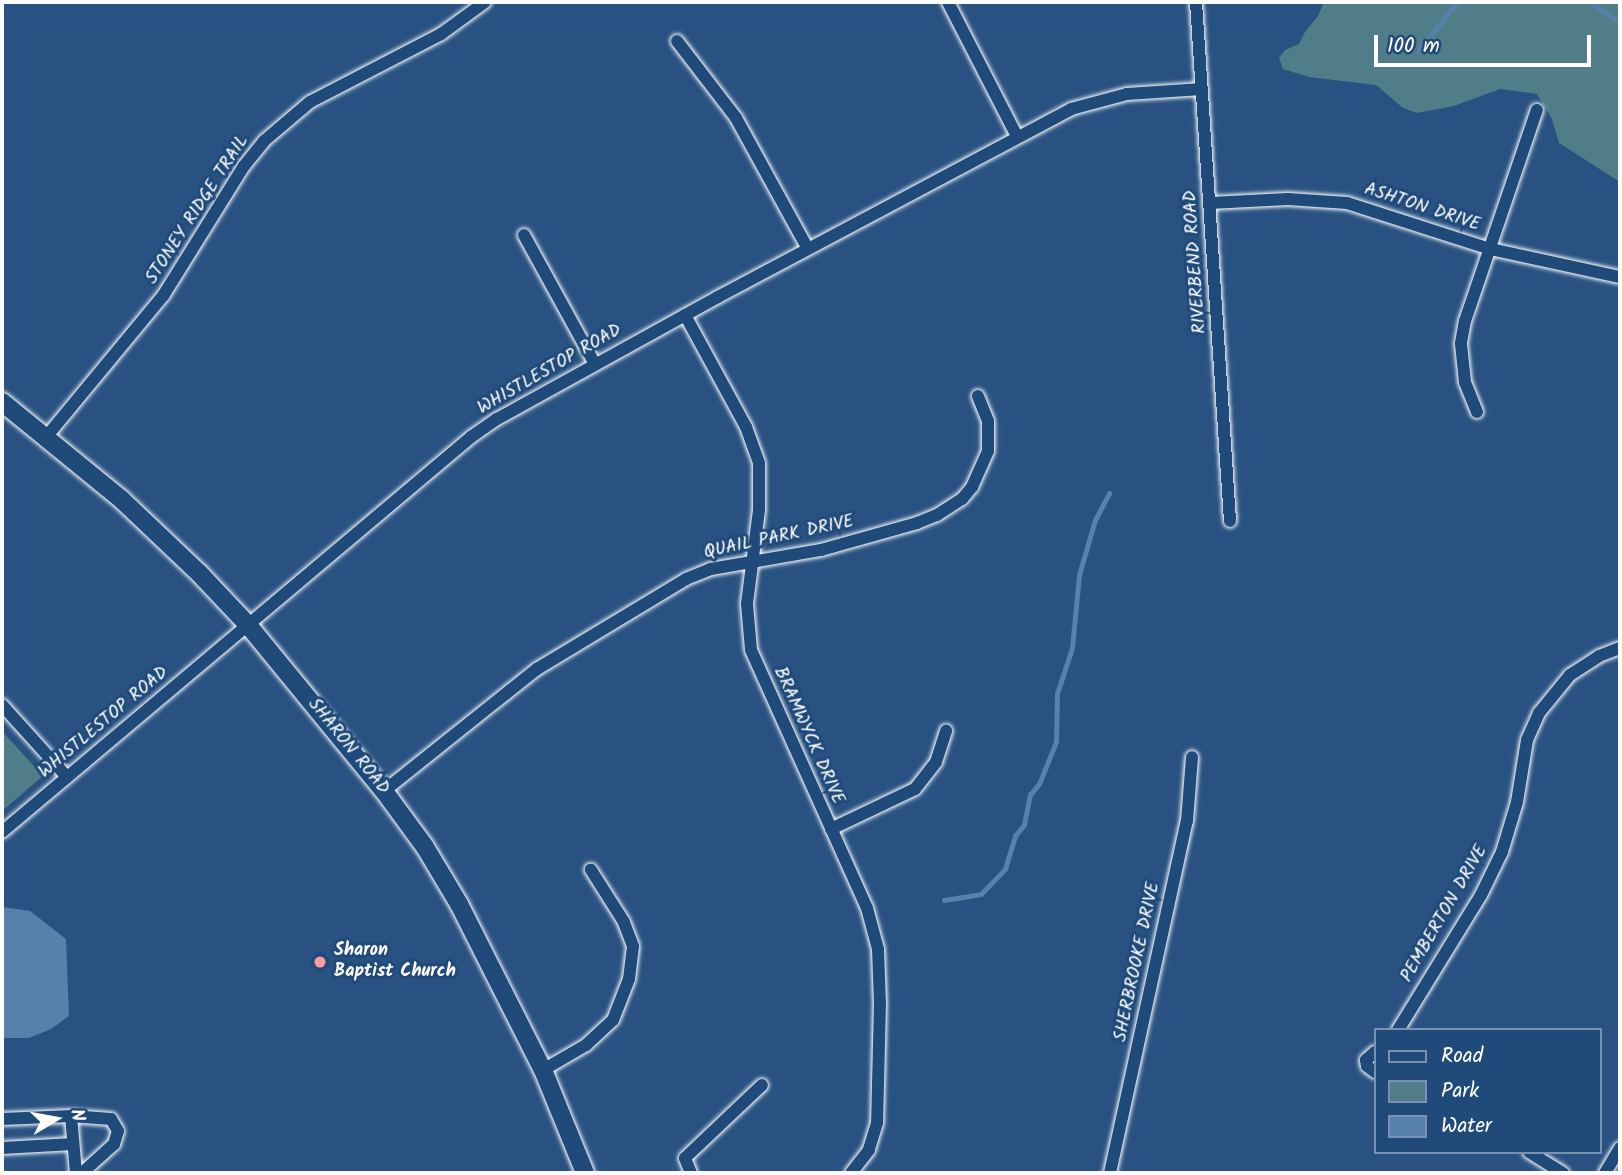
<!DOCTYPE html>
<html>
<head>
<meta charset="utf-8">
<style>
	body { margin:0 }
	#map { position:relative; width:1622px; height:1175px; overflow:hidden; background:#295282; font-family:Kalam,sans-serif }
	div>[style] { position:absolute }
	[style*='--x'] { left:calc(var(--x)*1px); top:calc(var(--y)*1px); width:calc(var(--w)*1px); rotate:calc(var(--a)*1deg) }
	.green>* { inset:0; background:#507d87 }
	.water>* { inset:0; background:#5781aa }
	.stream>* { height:4.5px; margin:-2.25px; padding:0 2.25px; transform-origin:2.25px; border-radius:2.25px; background:#5781aa }
	.roads { filter:drop-shadow(0 0 2px #fff) drop-shadow(0 0 2px #fff) }
	.street>* { height:12px; margin:-6px; padding:0 6px; transform-origin:6px; border-radius:6px; background:#1f4a7a }
	.secondary>* { height:18px; margin:-9px; padding:0 9px; transform-origin:9px; border-radius:9px; background:#1f4a7a }
	.dots>* { width:19px; height:19px; translate:-50% -50%; box-sizing:border-box; border:4px solid #1f4a7a; border-radius:50% }
	span { translate:-50% -50%; white-space:nowrap; text-align:center; line-height:1.15; -webkit-text-stroke:6px #1f4a7a; paint-order:stroke }
	.street-label { font-size:18px; color:#fff }
	.poi-label { font-size:18px; color:#fff; font-weight:700 }
	.left { translate:0 -50%; text-align:left }
	.frame { position:absolute; inset:0; border:4px solid #fff; pointer-events:none }
	.legend { position:absolute; left:1374px; top:1028px; width:228px; height:126px; box-sizing:border-box; background:#1f4a7a; border:2px solid #7992af; margin:0; padding:9px 12px; list-style:none; font-size:21px; color:#fff }
	.legend li { display:flex; align-items:center; gap:14px; height:35px }
	.legend b { width:35px; border:2px solid #7992af }
	.north { position:absolute; left:21px; top:1084px; width:70px; height:70px; -webkit-text-stroke:5px #1f4a7a; paint-order:stroke; rotate:80deg; font-size:19px; font-weight:700; line-height:28px; text-align:center; color:#fff }
	.north::after { content:''; display:block; margin:auto; width:24px; height:32px; background:#fff; clip-path:polygon(50% 0,100% 100%,50% 72%,0 100%) }
	.scale { position:absolute; left:1374px; top:35px; width:217px; height:32px; box-sizing:border-box; border:4px solid #fff; border-top:0; padding-left:9px; font-size:21px; line-height:24px; white-space:nowrap; color:#fff; -webkit-text-stroke:5px #1f4a7a; paint-order:stroke }
</style>
</head>
<body>
<div id="map">
	<div class="green">
		<i style="clip-path:polygon(1324px 2px,1620px 2px,1620px 182px,1559px 143px,1552px 119px,1537px 94px,1500px 89px,1454px 106px,1417px 113px,1403px 108px,1376px 85px,1309px 77px,1283px 69px,1279px 58px,1285px 50px,1299px 44px,1305px 32px,1318px 16px)"></i>
		<i style="clip-path:polygon(2px 731px,43px 776px,2px 811px)"></i>
	</div>
	<div class="water">
		<i style="clip-path:polygon(2px 907px,30px 911px,66px 939px,69px 1016px,51px 1029px,29px 1038px,2px 1038px)"></i>
	</div>
	<div class="stream">
		<i style="--x:1591;--y:2;--w:36;--a:36"></i>
		<i style="--x:1419;--y:50;--w:61;--a:-51.6"></i>
		<i style="--x:944;--y:900;--w:37;--a:-9"></i>
		<i style="--x:981;--y:894;--w:35;--a:-46"></i>
		<i style="--x:1005;--y:869;--w:34;--a:-73"></i>
		<i style="--x:1015;--y:836;--w:14;--a:-51"></i>
		<i style="--x:1024;--y:825;--w:31;--a:-79"></i>
		<i style="--x:1030;--y:795;--w:14;--a:-51"></i>
		<i style="--x:1039;--y:784;--w:45;--a:-68"></i>
		<i style="--x:1056;--y:742;--w:48;--a:-88.8"></i>
		<i style="--x:1057;--y:694;--w:48;--a:-71.9"></i>
		<i style="--x:1072;--y:648;--w:73;--a:-84.5"></i>
		<i style="--x:1079;--y:575;--w:57;--a:-73.8"></i>
		<i style="--x:1095;--y:520;--w:30;--a:-62"></i>
	</div>
	<div class="roads">
		<div class="street">
			<i style="--x:948;--y:2;--w:151;--a:62.8"></i>
			<i style="--x:1196;--y:2;--w:520;--a:86.25"></i>
			<i style="--x:677;--y:41;--w:97;--a:52.5"></i>
			<i style="--x:736;--y:118;--w:149;--a:61.2"></i>
			<i style="--x:1210;--y:203;--w:78;--a:-2.9"></i>
			<i style="--x:1288;--y:199;--w:59;--a:3.9"></i>
			<i style="--x:1347;--y:203;--w:150;--a:17.8"></i>
			<i style="--x:1490;--y:249;--w:133;--a:12.2"></i>
			<i style="--x:524;--y:235;--w:147;--a:61.2"></i>
			<i style="--x:685;--y:315;--w:128;--a:61.4"></i>
			<i style="--x:746;--y:427;--w:38;--a:70"></i>
			<i style="--x:759;--y:463;--w:47;--a:90"></i>
			<i style="--x:759;--y:510;--w:95;--a:97.3"></i>
			<i style="--x:747;--y:604;--w:46;--a:85"></i>
			<i style="--x:751;--y:650;--w:283;--a:65.8"></i>
			<i style="--x:867;--y:908;--w:42;--a:75"></i>
			<i style="--x:878;--y:949;--w:54;--a:87.9"></i>
			<i style="--x:880;--y:1003;--w:120;--a:91.4"></i>
			<i style="--x:877;--y:1123;--w:28;--a:107"></i>
			<i style="--x:869;--y:1150;--w:29;--a:128"></i>
			<i style="--x:1477;--y:412;--w:32;--a:-112"></i>
			<i style="--x:1465;--y:382;--w:39;--a:-96"></i>
			<i style="--x:1461;--y:343;--w:22;--a:-80"></i>
			<i style="--x:1465;--y:321;--w:223;--a:-71.2"></i>
			<i style="--x:47;--y:436;--w:182;--a:-50.4"></i>
			<i style="--x:163;--y:296;--w:153;--a:-58.1"></i>
			<i style="--x:244;--y:166;--w:32;--a:-51"></i>
			<i style="--x:264;--y:141;--w:60;--a:-40.3"></i>
			<i style="--x:310;--y:102;--w:148;--a:-27.4"></i>
			<i style="--x:441;--y:34;--w:54;--a:-36"></i>
			<i style="--x:2;--y:705;--w:97;--a:47.9"></i>
			<i style="--x:384;--y:791;--w:196;--a:-38.6"></i>
			<i style="--x:537;--y:669;--w:174;--a:-31.1"></i>
			<i style="--x:686;--y:579;--w:27;--a:-22"></i>
			<i style="--x:711;--y:569;--w:112;--a:-9.8"></i>
			<i style="--x:821;--y:550;--w:100;--a:-15.7"></i>
			<i style="--x:917;--y:523;--w:22;--a:-22"></i>
			<i style="--x:937;--y:515;--w:30;--a:-33"></i>
			<i style="--x:962;--y:499;--w:16;--a:-50"></i>
			<i style="--x:972;--y:487;--w:39;--a:-66"></i>
			<i style="--x:988;--y:451;--w:30;--a:-90"></i>
			<i style="--x:988;--y:421;--w:27;--a:-112"></i>
			<i style="--x:831;--y:829;--w:93;--a:-25.5"></i>
			<i style="--x:915;--y:789;--w:34;--a:-52"></i>
			<i style="--x:936;--y:762;--w:33;--a:-72"></i>
			<i style="--x:2;--y:832;--w:613;--a:-40.1"></i>
			<i style="--x:471;--y:437;--w:32;--a:-35"></i>
			<i style="--x:497;--y:419;--w:252;--a:-28.9"></i>
			<i style="--x:718;--y:297;--w:400;--a:-28"></i>
			<i style="--x:1071;--y:109;--w:58;--a:-15"></i>
			<i style="--x:1127;--y:94;--w:75;--a:-3.8"></i>
			<i style="--x:1398;--y:1030;--w:158;--a:-58.4"></i>
			<i style="--x:1481;--y:895;--w:48;--a:-64"></i>
			<i style="--x:1502;--y:852;--w:52;--a:-73.3"></i>
			<i style="--x:1517;--y:802;--w:63;--a:-80.8"></i>
			<i style="--x:1527;--y:740;--w:30;--a:-66"></i>
			<i style="--x:1539;--y:713;--w:49;--a:-50.8"></i>
			<i style="--x:1570;--y:675;--w:35;--a:-33"></i>
			<i style="--x:1599;--y:656;--w:22;--a:-21"></i>
			<i style="--x:1375;--y:1052;--w:12;--a:138"></i>
			<i style="--x:1366;--y:1060;--w:6;--a:81"></i>
			<i style="--x:1367;--y:1066;--w:10;--a:37"></i>
			<i style="--x:543;--y:1070;--w:50;--a:-30.2"></i>
			<i style="--x:586;--y:1045;--w:37;--a:-43"></i>
			<i style="--x:613;--y:1020;--w:44;--a:-68.7"></i>
			<i style="--x:629;--y:979;--w:33;--a:-83"></i>
			<i style="--x:633;--y:946;--w:26;--a:-111"></i>
			<i style="--x:624;--y:922;--w:62;--a:-122.4"></i>
			<i style="--x:2;--y:1119;--w:69;--a:-2.5"></i>
			<i style="--x:2;--y:1148;--w:71;--a:-3.2"></i>
			<i style="--x:1529;--y:1152;--w:40;--a:32"></i>
			<i style="--x:76;--y:1173;--w:57;--a:-95"></i>
			<i style="--x:71;--y:1116;--w:40;--a:4.3"></i>
			<i style="--x:111;--y:1119;--w:14;--a:60"></i>
			<i style="--x:118;--y:1131;--w:14;--a:107"></i>
			<i style="--x:114;--y:1144;--w:43;--a:137.8"></i>
			<i style="--x:691;--y:1173;--w:16;--a:-112"></i>
			<i style="--x:685;--y:1158;--w:106;--a:-43.5"></i>
			<i style="--x:1110;--y:1173;--w:360;--a:-77.7"></i>
			<i style="--x:1187;--y:821;--w:64;--a:-85.5"></i>
			<i style="--x:1605;--y:1173;--w:29;--a:-59"></i>
		</div>
		<div class="secondary">
			<i style="--x:2;--y:402;--w:155;--a:39.2"></i>
			<i style="--x:122;--y:500;--w:106;--a:43.5"></i>
			<i style="--x:199;--y:573;--w:71;--a:46.7"></i>
			<i style="--x:248;--y:625;--w:215;--a:50.7"></i>
			<i style="--x:384;--y:791;--w:69;--a:53.8"></i>
			<i style="--x:425;--y:847;--w:66;--a:59.2"></i>
			<i style="--x:459;--y:904;--w:186;--a:63.2"></i>
			<i style="--x:543;--y:1070;--w:111;--a:67.8"></i>
		</div>
	</div>
	<div class="dots">
		<i style="left:320px;top:962px;background:#ff9aa2"></i>
	</div>
	<div class="street-label">
		<span style="left:1422px;top:208px;rotate:18deg">ASHTON DRIVE</span>
		<span style="left:198px;top:210px;rotate:-57deg">STONEY RIDGE TRAIL</span>
		<span style="left:1196px;top:262px;rotate:-94deg">RIVERBEND ROAD</span>
		<span style="left:550px;top:370px;rotate:-30deg">WHISTLESTOP ROAD</span>
		<span style="left:779px;top:538px;rotate:-12deg">QUAIL PARK DRIVE</span>
		<span style="left:104px;top:723px;rotate:-40deg">WHISTLESTOP ROAD</span>
		<span style="left:808px;top:736px;rotate:66deg">BRAMWYCK DRIVE</span>
		<span style="left:348px;top:747px;rotate:51deg">SHARON ROAD</span>
		<span style="left:1445px;top:914px;rotate:-60deg">PEMBERTON DRIVE</span>
		<span style="left:1138px;top:962px;rotate:-78deg">SHERBROOKE DRIVE</span>
	</div>
	<div class="poi-label">
		<span class="left" style="left:334px;top:962px">Sharon<br>Baptist Church</span>
	</div>
	<div class="frame"></div>
	<ul class="legend">
	<li><b style="height:9px;background:#1f4a7a"></b>Road</li>
	<li><b style="height:19px;background:#507d87"></b>Park</li>
	<li><b style="height:19px;background:#5781aa"></b>Water</li>
	</ul>
	<div class="north">N</div>
	<div class="scale">100 m</div>
</div>
</body>
</html>
